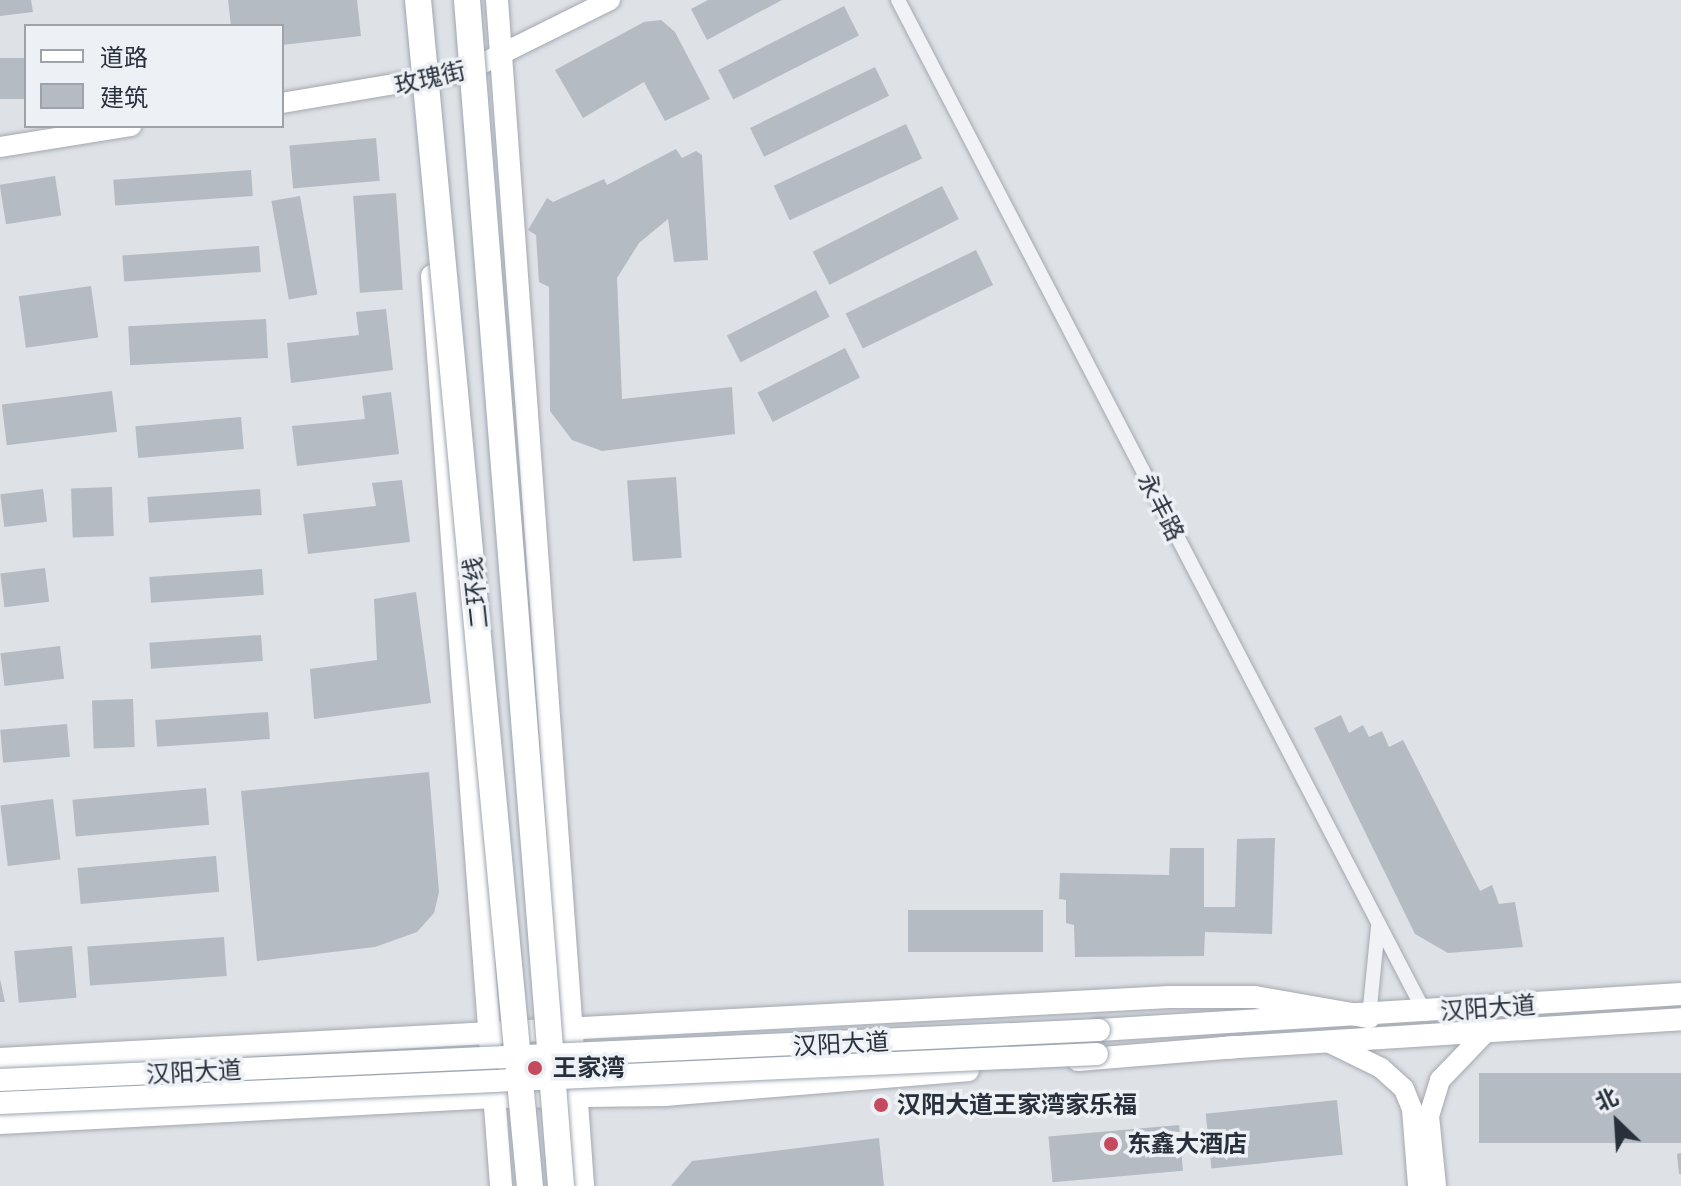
<!DOCTYPE html>
<html>
<head>
<meta charset="utf-8">
<style>
	body { margin:0 }
	#map { position:relative; width:1681px; height:1186px; overflow:hidden; background:#dee1e6; font-family:Poppins,"Noto Sans SC",sans-serif }
	div>[style] { position:absolute }
	[style*='--x'] { left:calc(var(--x)*1px); top:calc(var(--y)*1px); width:calc(var(--w)*1px); rotate:calc(var(--a)*1deg) }
	.building>* { inset:0; background:#b5bbc3; transform-origin:0 0 }
	.roads { filter:drop-shadow(0 0 2px #a4a8b0) drop-shadow(0 0 2px #a4a8b0) }
	.street>* { height:14px; margin:-7px; padding:0 7px; transform-origin:7px; border-radius:7px; background:#f0f2f5 }
	.secondary>* { height:20px; margin:-10px; padding:0 10px; transform-origin:10px; border-radius:10px; background:#fff }
	.primary>* { height:22px; margin:-11px; padding:0 11px; transform-origin:11px; border-radius:11px; background:#fff }
	.bridges { filter:drop-shadow(0 0 2px #9ea6b1) drop-shadow(0 0 2px #9ea6b1) }
	.primary-bridge>* { height:22px; margin:-11px; padding:0 11px; transform-origin:11px; border-radius:11px; background:#fff }
	.highway-bridge>* { height:26px; margin:-13px; padding:0 13px; transform-origin:13px; border-radius:13px; background:#fff }
	.dots>* { width:22px; height:22px; translate:-50% -50%; box-sizing:border-box; border:4px solid #edf0f4; border-radius:50% }
	span { translate:-50% -50%; white-space:nowrap; text-align:center; line-height:1.15; -webkit-text-stroke:7px #edf0f4; paint-order:stroke }
	.street-label { font-size:24px; color:#28303c }
	.poi-label { font-size:24px; color:#28303c; font-weight:700 }
	.left { translate:0 -50%; text-align:left }
	.legend { position:absolute; left:24px; top:24px; width:260px; height:104px; box-sizing:border-box; background:#edf0f4; border:2px solid #9ea3aa; margin:0; padding:10px 14px; list-style:none; font-size:24px; color:#28303c }
	.legend li { display:flex; align-items:center; gap:16px; height:40px }
	.legend b { width:40px; border:2px solid #9ea3aa }
	.north { position:absolute; left:1577px; top:1082px; width:80px; height:80px; -webkit-text-stroke:6px #edf0f4; paint-order:stroke; rotate:335deg; font-size:22px; font-weight:700; line-height:32px; text-align:center; color:#28303c }
	.north::after { content:''; display:block; margin:auto; width:28px; height:36px; background:#28303c; clip-path:polygon(50% 0,100% 100%,50% 72%,0 100%) }
</style>
</head>
<body>
<div id="map">
	<div class="building">
		<i style="clip-path:polygon(0 0,31px 0,33px 12px,0 16px)"></i>
		<i style="clip-path:polygon(228px 0,357px 0,361px 36px,282px 45px,282px 26px,231px 26px)"></i>
		<i style="clip-path:polygon(708px 0,782px 0,707px 40px,691px 9px)"></i>
		<i style="left:844px;top:6px;width:33px;height:141px;rotate:63deg"></i>
		<i style="clip-path:polygon(661px 20px,675px 32px,710px 99px,665px 121px,644px 82px,583px 118px,555px 70px,644px 22px)"></i>
		<i style="left:26px;top:58px;width:41px;height:26px;rotate:90deg"></i>
		<i style="left:875px;top:67px;width:32px;height:139px;rotate:64deg"></i>
		<i style="left:906px;top:124px;width:38px;height:146px;rotate:65deg"></i>
		<i style="left:376px;top:138px;width:43px;height:87px;rotate:85deg"></i>
		<i style="clip-path:polygon(676px 149px,682px 158px,696px 151px,702px 155px,708px 260px,674px 262px,668px 219px,639px 243px,617px 278px,622px 399px,732px 387px,735px 434px,602px 451px,572px 440px,550px 411px,549px 287px,539px 282px,536px 235px,528px 230px,547px 198px,553px 202px,604px 179px,607px 185px)"></i>
		<i style="left:251px;top:170px;width:26px;height:138px;rotate:86deg"></i>
		<i style="left:55px;top:176px;width:40px;height:56px;rotate:81deg"></i>
		<i style="left:942px;top:186px;width:37px;height:145px;rotate:63deg"></i>
		<i style="left:396px;top:193px;width:97px;height:43px;rotate:86deg"></i>
		<i style="left:300px;top:196px;width:100px;height:29px;rotate:80deg"></i>
		<i style="left:259px;top:246px;width:26px;height:137px;rotate:86deg"></i>
		<i style="left:976px;top:250px;width:39px;height:145px;rotate:64deg"></i>
		<i style="left:91px;top:286px;width:52px;height:73px;rotate:82deg"></i>
		<i style="left:816px;top:290px;width:30px;height:100px;rotate:63deg"></i>
		<i style="clip-path:polygon(386px 309px,393px 370px,291px 383px,287px 343px,359px 335px,356px 312px)"></i>
		<i style="left:266px;top:319px;width:39px;height:138px;rotate:87deg"></i>
		<i style="left:845px;top:348px;width:33px;height:98px;rotate:63deg"></i>
		<i style="left:112px;top:391px;width:41px;height:111px;rotate:83deg"></i>
		<i style="clip-path:polygon(391px 392px,399px 454px,297px 466px,292px 426px,365px 419px,362px 396px)"></i>
		<i style="left:241px;top:417px;width:32px;height:106px;rotate:85deg"></i>
		<i style="left:676px;top:477px;width:81px;height:49px;rotate:86deg"></i>
		<i style="clip-path:polygon(402px 480px,410px 542px,308px 554px,303px 514px,376px 506px,372px 483px)"></i>
		<i style="left:112px;top:487px;width:49px;height:41px;rotate:88deg"></i>
		<i style="left:43px;top:489px;width:33px;height:43px;rotate:83deg"></i>
		<i style="left:260px;top:489px;width:26px;height:113px;rotate:86deg"></i>
		<i style="left:45px;top:568px;width:34px;height:45px;rotate:83deg"></i>
		<i style="left:262px;top:569px;width:26px;height:113px;rotate:86deg"></i>
		<i style="clip-path:polygon(416px 592px,431px 703px,314px 719px,310px 669px,377px 660px,374px 599px)"></i>
		<i style="left:261px;top:635px;width:26px;height:112px;rotate:86deg"></i>
		<i style="left:60px;top:646px;width:33px;height:60px;rotate:83deg"></i>
		<i style="left:133px;top:699px;width:48px;height:41px;rotate:88deg"></i>
		<i style="left:268px;top:712px;width:27px;height:113px;rotate:86deg"></i>
		<i style="clip-path:polygon(1341px 715px,1349px 733px,1363px 725px,1369px 737px,1382px 731px,1389px 747px,1403px 740px,1480px 891px,1492px 885px,1499px 904px,1515px 902px,1523px 947px,1448px 953px,1415px 934px,1314px 728px)"></i>
		<i style="left:67px;top:724px;width:33px;height:67px;rotate:85deg"></i>
		<i style="clip-path:polygon(429px 772px,439px 892px,434px 913px,417px 932px,375px 947px,257px 961px,241px 791px)"></i>
		<i style="left:206px;top:788px;width:37px;height:134px;rotate:85deg"></i>
		<i style="left:53px;top:799px;width:61px;height:53px;rotate:83deg"></i>
		<i style="clip-path:polygon(1275px 838px,1272px 934px,1205px 932px,1204px 956px,1075px 957px,1074px 925px,1066px 923px,1066px 900px,1059px 899px,1060px 873px,1169px 875px,1170px 848px,1204px 848px,1204px 907px,1235px 907px,1237px 839px)"></i>
		<i style="left:216px;top:856px;width:36px;height:139px;rotate:85deg"></i>
		<i style="left:1043px;top:910px;width:42px;height:135px;rotate:90deg"></i>
		<i style="left:224px;top:937px;width:39px;height:137px;rotate:86deg"></i>
		<i style="left:72px;top:946px;width:52px;height:58px;rotate:85deg"></i>
		<i style="clip-path:polygon(0 979px,5px 1002px,0 1002px)"></i>
		<i style="left:1681px;top:1073px;width:70px;height:202px;rotate:90deg"></i>
		<i style="left:1337px;top:1100px;width:55px;height:132px;rotate:84deg"></i>
		<i style="left:1179px;top:1125px;width:46px;height:131px;rotate:85deg"></i>
		<i style="clip-path:polygon(879px 1138px,884px 1186px,671px 1186px,692px 1161px)"></i>
		<i style="clip-path:polygon(1681px 1153px,1681px 1174px,1679px 1174px,1677px 1154px)"></i>
	</div>
	<div class="roads">
		<div class="street">
			<i style="--x:898;--y:0;--w:1142;--a:62.51"></i>
			<i style="--x:1369;--y:1017;--w:90;--a:-84.3"></i>
		</div>
		<div class="secondary">
			<i style="--x:282;--y:103;--w:186;--a:-9.6"></i>
			<i style="--x:465;--y:72;--w:162;--a:-26.4"></i>
			<i style="--x:0;--y:147;--w:133;--a:-9.1"></i>
			<i style="--x:1330;--y:1043;--w:57;--a:26.1"></i>
			<i style="--x:1381;--y:1068;--w:31;--a:42"></i>
			<i style="--x:1404;--y:1089;--w:22;--a:68"></i>
			<i style="--x:1412;--y:1109;--w:77;--a:85.5"></i>
			<i style="--x:1436;--y:1186;--w:70;--a:-95.7"></i>
			<i style="--x:1429;--y:1116;--w:38;--a:-73"></i>
			<i style="--x:1440;--y:1080;--w:65;--a:-46.2"></i>
		</div>
		<div class="primary">
			<i style="--x:497;--y:0;--w:1189;--a:85.85"></i>
			<i style="--x:432;--y:276;--w:913;--a:85.66"></i>
			<i style="--x:1099;--y:1030;--w:583;--a:-3.54"></i>
			<i style="--x:1223;--y:1048;--w:459;--a:-3.6"></i>
			<i style="--x:0;--y:1059;--w:1171;--a:-3.04"></i>
			<i style="--x:1169;--y:997;--w:86;--a:0"></i>
			<i style="--x:1255;--y:997;--w:116;--a:10"></i>
			<i style="--x:1078;--y:1060;--w:159;--a:-4.7"></i>
			<i style="--x:0;--y:1123;--w:495;--a:-3"></i>
			<i style="--x:494;--y:1097;--w:172;--a:-0.7"></i>
			<i style="--x:666;--y:1095;--w:303;--a:-4.7"></i>
		</div>
	</div>
	<div class="bridges">
		<div class="primary-bridge">
			<i style="--x:0;--y:1080;--w:1100;--a:-2.6"></i>
			<i style="--x:0;--y:1103;--w:1098;--a:-2.56"></i>
		</div>
		<div class="highway-bridge">
			<i style="--x:418;--y:0;--w:1191;--a:84.61"></i>
			<i style="--x:467;--y:0;--w:1190;--a:85.47"></i>
		</div>
	</div>
	<div class="dots">
		<i style="left:535px;top:1068px;background:#c44a5e"></i>
		<i style="left:881px;top:1105px;background:#c44a5e"></i>
		<i style="left:1111px;top:1144px;background:#c44a5e"></i>
	</div>
	<div class="street-label">
		<span style="left:430px;top:78px;rotate:-13deg">玫瑰街</span>
		<span style="left:1161px;top:507px;rotate:63deg">永丰路</span>
		<span style="left:476px;top:593px;rotate:-96deg">二环线</span>
		<span style="left:1488px;top:1008px;rotate:-4deg">汉阳大道</span>
		<span style="left:841px;top:1044px;rotate:-3deg">汉阳大道</span>
		<span style="left:194px;top:1072px;rotate:-3deg">汉阳大道</span>
	</div>
	<div class="poi-label">
		<span class="left" style="left:553px;top:1068px">王家湾</span>
		<span class="left" style="left:897px;top:1105px">汉阳大道王家湾家乐福</span>
		<span class="left" style="left:1127px;top:1144px">东鑫大酒店</span>
	</div>
	<ul class="legend">
	<li><b style="height:10px;background:#fff"></b>道路</li>
	<li><b style="height:22px;background:#b5bbc3"></b>建筑</li>
	</ul>
	<div class="north">北</div>
</div>
</body>
</html>
